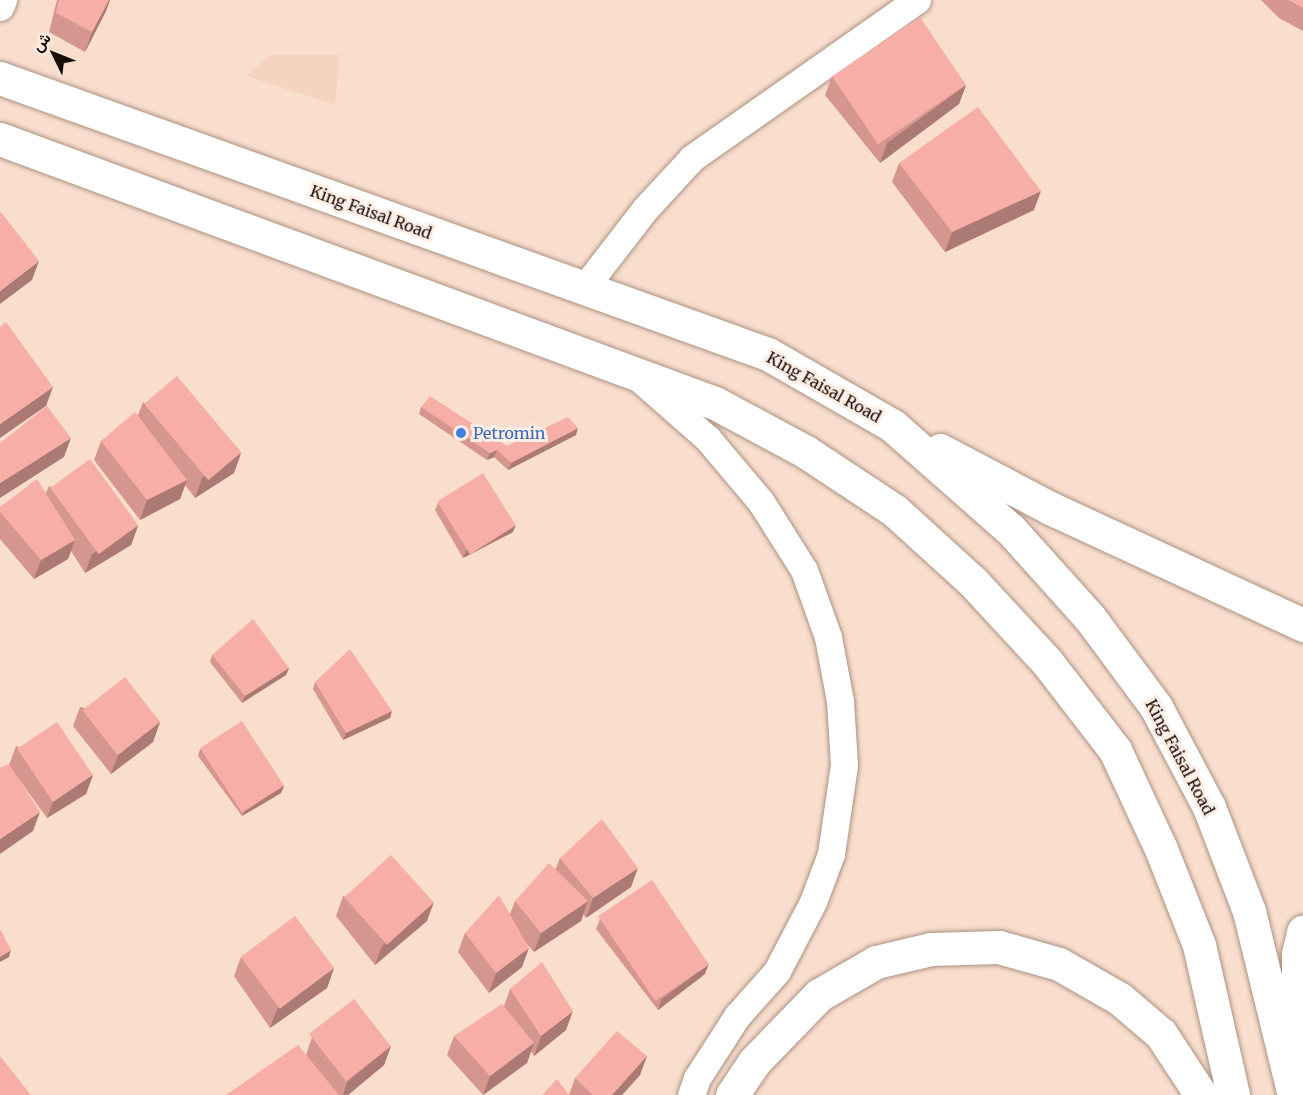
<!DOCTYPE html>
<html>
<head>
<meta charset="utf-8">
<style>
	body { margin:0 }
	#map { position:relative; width:1303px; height:1095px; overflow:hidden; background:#f9dece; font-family:Merriweather,Vazirmatn,serif }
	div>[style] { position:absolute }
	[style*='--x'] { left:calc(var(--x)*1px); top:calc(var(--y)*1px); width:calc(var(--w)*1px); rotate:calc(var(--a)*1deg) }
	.built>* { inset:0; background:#f5d3be }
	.roads { filter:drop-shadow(0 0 2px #ab9282) drop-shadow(0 0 2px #ab9282) }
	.minor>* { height:27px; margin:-13.5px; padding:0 13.5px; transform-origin:13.5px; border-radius:13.5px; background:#fff }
	.major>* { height:33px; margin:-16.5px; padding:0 16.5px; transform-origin:16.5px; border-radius:16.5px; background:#fff }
	.wall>* { inset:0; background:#d4968f }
	.shaded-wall>* { inset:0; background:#ac7a74 }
	.building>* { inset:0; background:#f6aea6; transform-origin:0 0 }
	.dots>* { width:16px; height:16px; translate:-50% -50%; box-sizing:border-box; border:3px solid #feeee4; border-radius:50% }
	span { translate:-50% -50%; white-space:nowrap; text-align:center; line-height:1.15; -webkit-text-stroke:6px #feeee4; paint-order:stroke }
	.street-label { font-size:16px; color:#170e09 }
	.shop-label { font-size:16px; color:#366cbe }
	.left { translate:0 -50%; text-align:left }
	.north { position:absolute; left:24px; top:24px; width:60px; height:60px; -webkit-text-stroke:4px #feeee4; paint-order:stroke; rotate:313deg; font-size:16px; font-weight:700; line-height:24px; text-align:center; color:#170e09 }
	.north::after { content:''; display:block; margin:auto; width:21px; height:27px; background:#170e09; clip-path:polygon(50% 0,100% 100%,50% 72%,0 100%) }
</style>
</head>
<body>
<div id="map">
	<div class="built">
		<i style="clip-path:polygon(271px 55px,340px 55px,335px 105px,246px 76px)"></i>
	</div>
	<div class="roads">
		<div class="minor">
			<i style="--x:0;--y:7;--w:8;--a:-67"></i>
			<i style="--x:584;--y:288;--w:100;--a:-52.3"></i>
			<i style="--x:645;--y:209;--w:69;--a:-47.3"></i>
			<i style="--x:692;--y:158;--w:275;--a:-35.1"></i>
			<i style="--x:640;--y:379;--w:91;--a:41.4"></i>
			<i style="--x:708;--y:439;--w:82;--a:49.9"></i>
			<i style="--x:761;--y:502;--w:80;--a:57.7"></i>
			<i style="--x:804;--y:570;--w:71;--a:70.3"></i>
			<i style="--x:828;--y:637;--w:65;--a:79.4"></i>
			<i style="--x:840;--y:701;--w:64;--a:86.4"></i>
			<i style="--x:844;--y:765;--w:90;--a:98.3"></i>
			<i style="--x:831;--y:854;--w:51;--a:110.6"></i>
			<i style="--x:813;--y:902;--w:78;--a:117.6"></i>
			<i style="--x:777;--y:971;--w:60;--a:131.6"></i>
			<i style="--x:737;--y:1016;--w:74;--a:122.8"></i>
			<i style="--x:697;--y:1078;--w:18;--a:109"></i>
		</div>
		<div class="major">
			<i style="--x:0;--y:78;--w:816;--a:19.77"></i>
			<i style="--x:768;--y:354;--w:144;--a:29.9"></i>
			<i style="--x:893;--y:426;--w:157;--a:41.4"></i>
			<i style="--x:1011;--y:530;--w:118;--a:48.1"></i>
			<i style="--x:1090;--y:618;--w:111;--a:53.4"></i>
			<i style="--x:1156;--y:707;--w:113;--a:62.1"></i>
			<i style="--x:1209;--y:807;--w:111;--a:69"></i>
			<i style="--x:1249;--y:911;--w:189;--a:76.3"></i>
			<i style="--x:0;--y:139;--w:762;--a:20.27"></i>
			<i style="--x:715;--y:403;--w:103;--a:28.3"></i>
			<i style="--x:806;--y:452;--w:107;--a:33.5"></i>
			<i style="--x:895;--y:511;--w:105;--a:42.3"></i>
			<i style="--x:973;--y:582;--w:109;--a:47.2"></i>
			<i style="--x:1047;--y:662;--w:111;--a:52.3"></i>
			<i style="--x:1115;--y:750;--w:109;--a:65.1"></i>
			<i style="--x:1161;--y:849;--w:103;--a:68.4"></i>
			<i style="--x:1199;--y:945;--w:154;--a:77.2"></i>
			<i style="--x:940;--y:450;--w:127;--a:27.8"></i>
			<i style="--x:1052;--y:509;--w:277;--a:24.8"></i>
			<i style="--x:1298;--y:1045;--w:91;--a:-90"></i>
			<i style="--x:1298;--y:954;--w:23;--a:-77"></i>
			<i style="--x:732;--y:1095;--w:40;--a:-56"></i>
			<i style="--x:754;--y:1062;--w:93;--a:-45.9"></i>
			<i style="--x:819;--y:995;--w:66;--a:-30.1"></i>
			<i style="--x:876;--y:962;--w:57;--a:-13.3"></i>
			<i style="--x:931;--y:949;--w:68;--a:-1.7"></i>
			<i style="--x:999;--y:947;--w:62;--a:15.8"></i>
			<i style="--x:1059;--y:964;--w:70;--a:29.8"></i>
			<i style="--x:1120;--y:999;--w:54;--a:40.5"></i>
			<i style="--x:1161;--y:1034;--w:73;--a:56.7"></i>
		</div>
	</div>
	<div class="wall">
		<i style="clip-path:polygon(57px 0,110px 0,106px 11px,85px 52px,49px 32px)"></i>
		<i style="clip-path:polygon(1261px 0,1303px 0,1303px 31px,1279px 18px)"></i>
		<i style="clip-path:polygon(832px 76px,966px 85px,959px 104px,880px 163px,825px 95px)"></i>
		<i style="clip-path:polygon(899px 163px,1034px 210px,945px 252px,892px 182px)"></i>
		<i style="clip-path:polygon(143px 402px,241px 453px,234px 473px,195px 498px,185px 485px,180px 499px,140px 520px,94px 460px,101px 441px,138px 415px)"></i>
		<i style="clip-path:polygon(421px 407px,507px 446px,576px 435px,508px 470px,494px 457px,487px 460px,419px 414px)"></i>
		<i style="clip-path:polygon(49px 486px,138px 526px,131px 545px,85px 573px,71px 551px,68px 559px,34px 579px,0 539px,0 507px,46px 493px)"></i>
		<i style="clip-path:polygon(438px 503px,513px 532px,463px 558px,435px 510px)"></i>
		<i style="clip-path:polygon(212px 655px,289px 668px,286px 675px,242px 703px,210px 662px)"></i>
		<i style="clip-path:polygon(315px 682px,392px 711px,390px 718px,343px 740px,313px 689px)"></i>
		<i style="clip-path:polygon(80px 707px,160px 722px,153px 742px,111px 774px,73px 726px)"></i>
		<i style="clip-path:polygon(16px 746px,93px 775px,86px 794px,47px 818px,15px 774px,33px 831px,9px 765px)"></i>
		<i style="clip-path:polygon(200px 749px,284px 786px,281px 793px,242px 816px,198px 756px)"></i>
		<i style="clip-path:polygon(560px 858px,631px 887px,586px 918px,583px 914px,581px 921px,534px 952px,526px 943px,522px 967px,489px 993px,458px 952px,465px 933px,510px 914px,515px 901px,555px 870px)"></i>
		<i style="clip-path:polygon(343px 896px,427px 921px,375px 965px,336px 916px)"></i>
		<i style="clip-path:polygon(600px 919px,705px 974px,658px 1010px,596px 929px)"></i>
		<i style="clip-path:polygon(241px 957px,334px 968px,327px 988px,270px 1028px,234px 976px)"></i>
		<i style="clip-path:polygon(510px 989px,566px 1030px,534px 1056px,531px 1051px,527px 1063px,483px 1095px,447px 1055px,454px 1036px,504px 1006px)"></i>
		<i style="clip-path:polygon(312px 1037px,391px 1046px,384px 1065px,348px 1095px,226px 1095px,306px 1055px)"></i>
		<i style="clip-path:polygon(647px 1056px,640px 1075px,622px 1095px,569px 1095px,575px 1078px)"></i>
	</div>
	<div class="shaded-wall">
		<i style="clip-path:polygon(109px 0,110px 0,106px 11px,85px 52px,92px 32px)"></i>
		<i style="clip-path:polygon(966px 85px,959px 104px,880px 163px,887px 143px)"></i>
		<i style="clip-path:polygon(1041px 191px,1034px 210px,945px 252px,952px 232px)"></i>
		<i style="clip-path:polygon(39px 261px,32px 280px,0 304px,0 291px)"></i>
		<i style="clip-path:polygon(53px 387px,46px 406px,0 438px,0 424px)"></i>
		<i style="clip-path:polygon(578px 428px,576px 435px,508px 470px,511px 463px)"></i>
		<i style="clip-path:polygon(71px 438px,64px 457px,0 498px,0 483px)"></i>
		<i style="clip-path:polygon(497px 450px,494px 457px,487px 460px,490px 453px)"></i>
		<i style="clip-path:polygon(241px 453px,234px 473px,195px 498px,202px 478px)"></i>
		<i style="clip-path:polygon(187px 480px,180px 499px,140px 520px,147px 500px)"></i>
		<i style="clip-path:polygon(516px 525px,513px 532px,463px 558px,466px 551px)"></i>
		<i style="clip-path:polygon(138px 526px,131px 545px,85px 573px,92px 554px)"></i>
		<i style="clip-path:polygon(75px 540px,68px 559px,34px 579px,41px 560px)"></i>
		<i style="clip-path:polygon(289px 668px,286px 675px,242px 703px,245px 696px)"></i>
		<i style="clip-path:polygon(392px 711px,390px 718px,343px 740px,346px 733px)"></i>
		<i style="clip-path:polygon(160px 722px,153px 742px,111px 774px,118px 755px)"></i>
		<i style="clip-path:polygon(93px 775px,86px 794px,47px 818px,54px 799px)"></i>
		<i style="clip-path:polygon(284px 786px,281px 793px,242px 816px,245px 809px)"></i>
		<i style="clip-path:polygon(40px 812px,33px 831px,0 854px,0 839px)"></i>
		<i style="clip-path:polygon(638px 868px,631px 887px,586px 918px,593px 898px)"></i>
		<i style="clip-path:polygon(588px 901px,581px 921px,534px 952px,541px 933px)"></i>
		<i style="clip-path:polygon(434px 902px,427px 921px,375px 965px,382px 946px)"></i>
		<i style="clip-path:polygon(529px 948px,522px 967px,489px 993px,496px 973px)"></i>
		<i style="clip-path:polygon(11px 950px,9px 957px,0 962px,0 957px)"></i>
		<i style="clip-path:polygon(709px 964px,705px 974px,658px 1010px,662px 999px)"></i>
		<i style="clip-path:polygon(334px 968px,327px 988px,270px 1028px,277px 1009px)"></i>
		<i style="clip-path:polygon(573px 1011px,566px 1030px,534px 1056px,541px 1036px)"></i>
		<i style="clip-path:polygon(534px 1043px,527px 1063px,483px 1095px,490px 1076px)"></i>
		<i style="clip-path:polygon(391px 1046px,384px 1065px,348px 1095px,343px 1095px,347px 1082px)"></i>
		<i style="clip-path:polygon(647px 1056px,640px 1075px,622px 1095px,612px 1095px)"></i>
	</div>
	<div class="building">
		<i style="clip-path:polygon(59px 0,109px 0,92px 32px,56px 13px)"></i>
		<i style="clip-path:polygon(1288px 0,1303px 0,1303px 8px)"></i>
		<i style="left:920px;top:17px;width:82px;height:106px;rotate:56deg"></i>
		<i style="clip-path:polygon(978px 107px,1041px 191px,952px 232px,899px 163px)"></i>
		<i style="clip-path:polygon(0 211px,39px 261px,0 291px)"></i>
		<i style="clip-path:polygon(6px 322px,53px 387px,0 424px,0 327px)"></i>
		<i style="left:177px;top:376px;width:100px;height:43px;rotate:50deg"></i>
		<i style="clip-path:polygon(430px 396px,507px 446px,568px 417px,578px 428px,511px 463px,497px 450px,490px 453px,421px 407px)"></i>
		<i style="clip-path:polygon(47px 406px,71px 438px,0 483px,0 443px)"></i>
		<i style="clip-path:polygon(135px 412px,187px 480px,147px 500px,101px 441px)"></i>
		<i style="left:90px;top:459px;width:82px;height:49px;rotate:54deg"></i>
		<i style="left:483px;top:473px;width:62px;height:54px;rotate:58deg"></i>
		<i style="clip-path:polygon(37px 479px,75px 540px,41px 560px,0 512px,0 507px)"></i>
		<i style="clip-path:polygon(253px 619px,289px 668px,245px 696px,212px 655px)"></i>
		<i style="clip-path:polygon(350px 649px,392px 711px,346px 733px,315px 682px)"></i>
		<i style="left:125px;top:677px;width:57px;height:54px;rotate:52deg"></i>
		<i style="left:242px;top:721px;width:77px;height:50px;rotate:57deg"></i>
		<i style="left:57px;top:722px;width:64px;height:48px;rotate:56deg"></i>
		<i style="clip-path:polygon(9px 764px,40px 812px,0 839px,0 768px)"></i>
		<i style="clip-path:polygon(602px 819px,638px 868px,593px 898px,560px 858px)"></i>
		<i style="left:391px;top:855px;width:64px;height:63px;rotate:48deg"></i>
		<i style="clip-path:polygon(549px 863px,588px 901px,541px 933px,515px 901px)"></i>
		<i style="left:652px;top:880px;width:102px;height:65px;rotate:56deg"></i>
		<i style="clip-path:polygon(499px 895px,529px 948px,496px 973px,465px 933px)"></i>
		<i style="left:295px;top:916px;width:65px;height:68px;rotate:53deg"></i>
		<i style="clip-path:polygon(0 929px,11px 950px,0 957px)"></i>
		<i style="clip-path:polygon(542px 962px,573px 1011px,541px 1036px,510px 989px)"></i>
		<i style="left:354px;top:999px;width:60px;height:57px;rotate:52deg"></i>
		<i style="clip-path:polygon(502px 1004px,534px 1043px,490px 1076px,454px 1036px)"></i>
		<i style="clip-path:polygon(617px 1031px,647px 1056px,612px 1095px,593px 1095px,575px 1078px)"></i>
		<i style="clip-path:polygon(298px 1045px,339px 1095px,226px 1095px)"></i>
		<i style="clip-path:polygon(0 1056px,31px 1095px,0 1095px)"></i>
		<i style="clip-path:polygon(557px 1079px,569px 1095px,542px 1095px)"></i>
	</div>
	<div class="dots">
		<i style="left:461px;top:433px;background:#3f7fe0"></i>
	</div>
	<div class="street-label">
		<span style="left:371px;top:212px;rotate:20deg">King Faisal Road</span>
		<span style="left:824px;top:387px;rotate:29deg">King Faisal Road</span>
		<span style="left:1180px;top:757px;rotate:62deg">King Faisal Road</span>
	</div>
	<div class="shop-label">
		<span class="left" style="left:473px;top:433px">Petromin</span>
	</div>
	<div class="north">ش</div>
</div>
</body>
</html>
